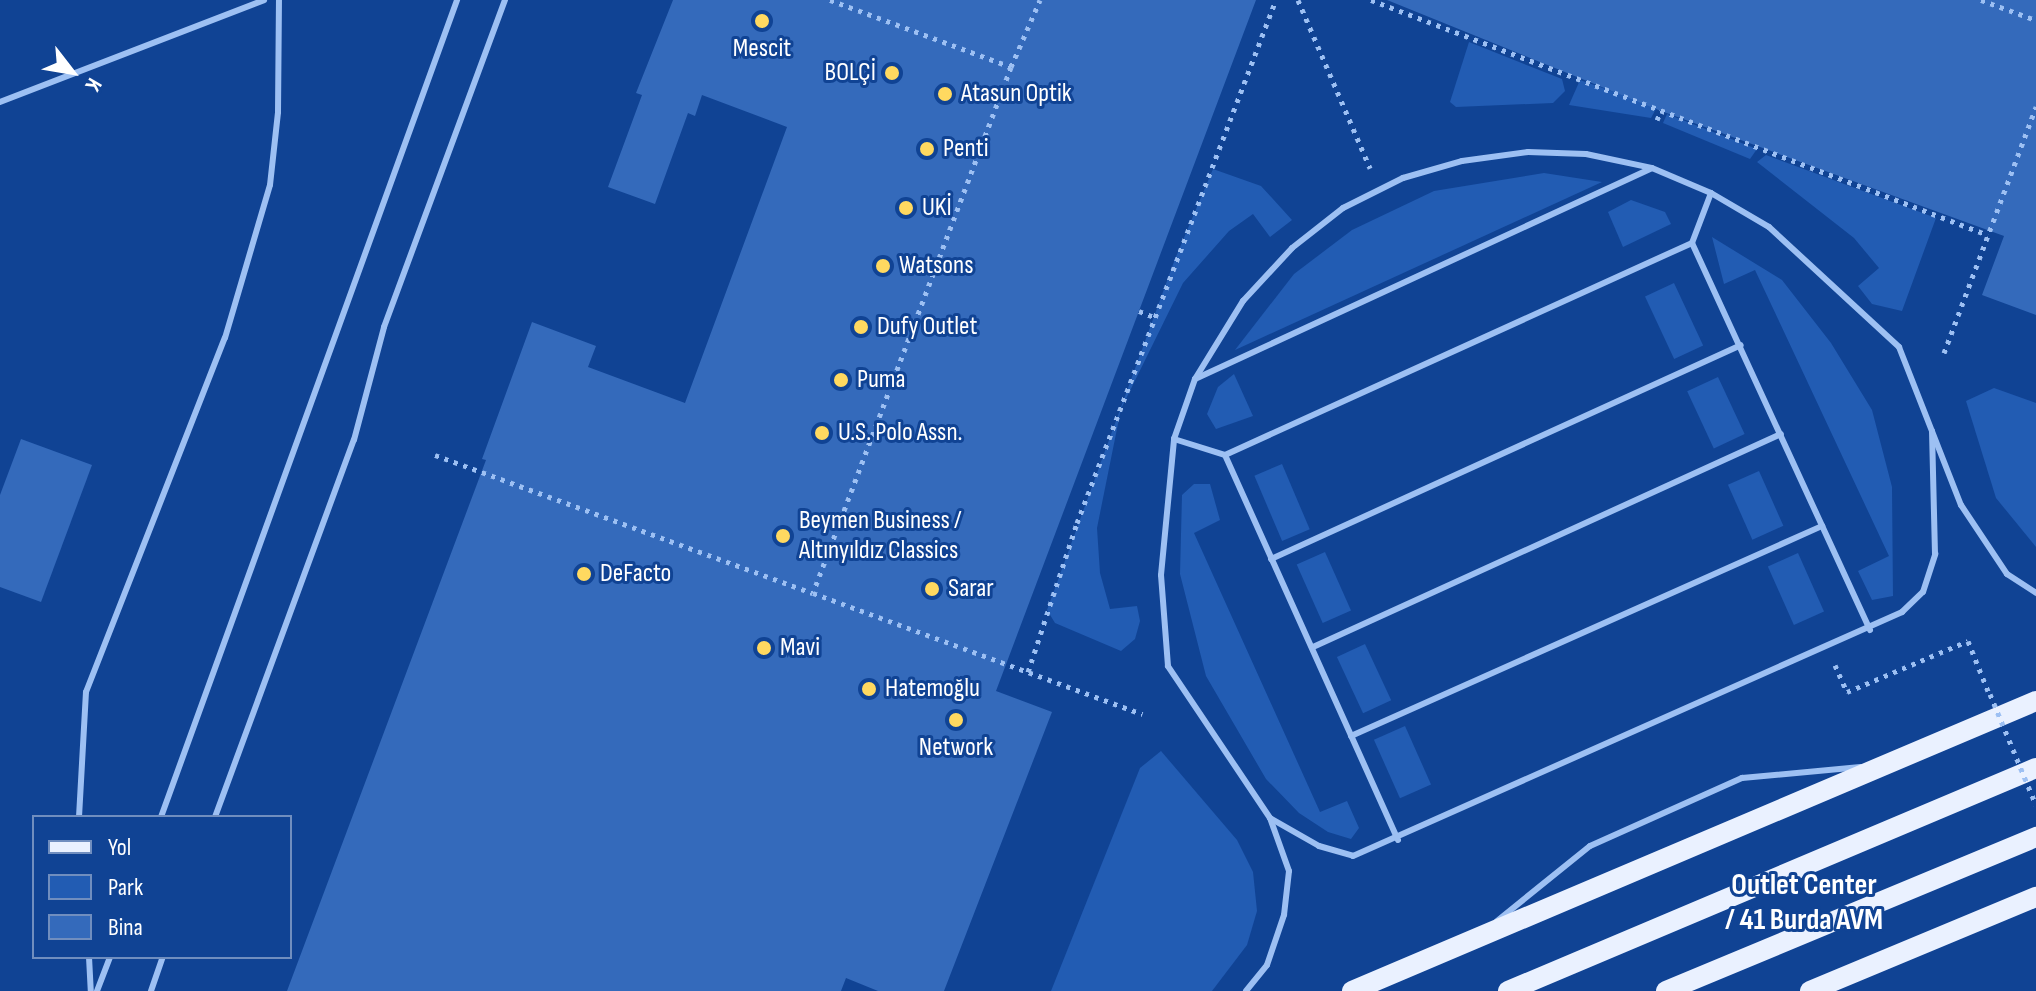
<!DOCTYPE html>
<html>
<head>
<meta charset="utf-8">
<style>
	body { margin:0 }
	#map { position:relative; width:2036px; height:991px; overflow:hidden; background:#104394; font-family:"Sofia Sans Condensed",sans-serif }
	div>[style] { position:absolute }
	[style*='--x'] { left:calc(var(--x)*1px); top:calc(var(--y)*1px); width:calc(var(--w)*1px); rotate:calc(var(--a)*1deg) }
	.green>* { inset:0; background:#225cb3; transform-origin:0 0 }
	.building>* { inset:0; background:#346abb }
	.path>* { height:5px; margin-top:-2.5px; transform-origin:0; background:repeating-linear-gradient(90deg,#9dc0f3 0 4px,transparent 0 10px) }
	.lane>* { height:6px; margin:-3px; padding:0 3px; transform-origin:3px; border-radius:3px; background:#9dc0f3 }
	.primary>* { height:20px; margin:-10px; padding:0 10px; transform-origin:10px; border-radius:10px; background:#eaf1ff }
	.path-bridge>* { height:5px; margin-top:-2.5px; transform-origin:0; background:repeating-linear-gradient(90deg,#9dc0f3 0 4px,transparent 0 10px) }
	.dots>* { width:22px; height:22px; translate:-50% -50%; box-sizing:border-box; border:4px solid #104394; border-radius:50% }
	span { translate:-50% -50%; white-space:nowrap; text-align:center; line-height:1.15; -webkit-text-stroke:6px #104394; paint-order:stroke }
	.poi-label { font-size:26px; color:#fff }
	.right { translate:-100% -50%; text-align:right }
	.left { translate:0 -50%; text-align:left }
	.quarter-label { font-size:30px; color:#fff; font-weight:700 }
	.legend { position:absolute; left:32px; top:815px; width:260px; height:144px; box-sizing:border-box; background:#104394; border:2px solid #708ebf; margin:0; padding:10px 14px; list-style:none; font-size:24px; color:#fff }
	.legend li { display:flex; align-items:center; gap:16px; height:40px }
	.legend b { width:40px; border:2px solid #708ebf }
	.north { position:absolute; left:32px; top:32px; width:80px; height:80px; -webkit-text-stroke:6px #104394; paint-order:stroke; rotate:121deg; font-size:22px; font-weight:700; line-height:32px; text-align:center; color:#fff }
	.north::after { content:''; display:block; margin:auto; width:28px; height:36px; background:#fff; clip-path:polygon(50% 0,100% 100%,50% 72%,0 100%) }
</style>
</head>
<body>
<div id="map">
	<div class="green">
		<i style="clip-path:polygon(1469px 42px,1562px 79px,1565px 91px,1553px 103px,1456px 107px,1450px 102px)"></i>
		<i style="clip-path:polygon(1580px 80px,1657px 107px,1651px 118px,1569px 105px)"></i>
		<i style="clip-path:polygon(1667px 114px,1757px 149px,1750px 159px,1663px 123px)"></i>
		<i style="clip-path:polygon(1766px 155px,1936px 218px,1902px 311px,1872px 304px,1858px 286px,1879px 268px,1854px 238px,1757px 162px)"></i>
		<i style="clip-path:polygon(1213px 169px,1261px 186px,1292px 220px,1270px 237px,1253px 214px,1229px 231px,1183px 283px,1121px 409px,1097px 528px,1100px 573px,1110px 609px,1137px 606px,1140px 621px,1135px 639px,1121px 651px,1055px 623px,1047px 610px,1175px 259px)"></i>
		<i style="clip-path:polygon(1544px 173px,1602px 182px,1235px 350px,1294px 274px,1352px 230px,1434px 191px)"></i>
		<i style="clip-path:polygon(1631px 200px,1665px 212px,1671px 224px,1623px 247px,1608px 212px)"></i>
		<i style="clip-path:polygon(1712px 237px,1782px 280px,1831px 343px,1872px 410px,1892px 487px,1893px 596px,1872px 600px,1858px 571px,1889px 556px,1755px 270px,1724px 284px)"></i>
		<i style="left:1674px;top:283px;width:69px;height:32px;rotate:65deg"></i>
		<i style="clip-path:polygon(1234px 374px,1253px 416px,1216px 429px,1207px 414px,1218px 387px)"></i>
		<i style="left:1718px;top:377px;width:63px;height:34px;rotate:65deg"></i>
		<i style="clip-path:polygon(1994px 388px,2036px 403px,2036px 547px,1996px 498px,1966px 401px)"></i>
		<i style="left:1282px;top:464px;width:71px;height:30px;rotate:67deg"></i>
		<i style="left:1759px;top:471px;width:60px;height:34px;rotate:66deg"></i>
		<i style="clip-path:polygon(1194px 484px,1210px 484px,1220px 520px,1194px 533px,1320px 812px,1347px 801px,1359px 828px,1351px 839px,1328px 832px,1299px 813px,1266px 779px,1206px 676px,1180px 574px,1182px 495px)"></i>
		<i style="left:1325px;top:552px;width:64px;height:31px;rotate:66deg"></i>
		<i style="left:1798px;top:553px;width:64px;height:33px;rotate:66deg"></i>
		<i style="left:1365px;top:644px;width:62px;height:31px;rotate:65deg"></i>
		<i style="left:1405px;top:726px;width:64px;height:34px;rotate:66deg"></i>
		<i style="clip-path:polygon(1161px 751px,1237px 840px,1253px 872px,1257px 911px,1247px 945px,1212px 991px,1051px 991px,1140px 768px)"></i>
	</div>
	<div class="building">
		<i style="clip-path:polygon(673px 0,1256px 0,996px 691px,1052px 712px,944px 991px,878px 991px,846px 978px,841px 991px,287px 991px,486px 460px,482px 459px,532px 322px,596px 346px,588px 367px,685px 403px,787px 127px,702px 95px,695px 116px,688px 113px,655px 204px,608px 187px,642px 95px,636px 93px)"></i>
		<i style="clip-path:polygon(1387px 0,2036px 0,2036px 315px,1982px 295px,2004px 236px,1661px 111px)"></i>
		<i style="clip-path:polygon(21px 439px,92px 465px,41px 602px,0 587px,0 495px)"></i>
	</div>
	<div class="path">
		<i style="--x:830;--y:0;--w:193;--a:20.3"></i>
		<i style="--x:1011;--y:67;--w:562;--a:110.63"></i>
		<i style="--x:813;--y:593;--w:351;--a:20.2"></i>
		<i style="--x:1298;--y:0;--w:183;--a:66.8"></i>
		<i style="--x:1371;--y:0;--w:660;--a:20.85"></i>
		<i style="--x:1981;--y:0;--w:59;--a:20"></i>
		<i style="--x:1011;--y:67;--w:73;--a:-66.6"></i>
		<i style="--x:1657;--y:120;--w:10;--a:-66"></i>
		<i style="--x:1139;--y:311;--w:16;--a:22"></i>
		<i style="--x:1944;--y:353;--w:263;--a:-69.5"></i>
		<i style="--x:435;--y:455;--w:402;--a:20.1"></i>
		<i style="--x:1835;--y:665;--w:30;--a:66"></i>
		<i style="--x:1847;--y:692;--w:131;--a:-22.9"></i>
		<i style="--x:1968;--y:641;--w:54;--a:68.2"></i>
		<i style="--x:1028;--y:672;--w:157;--a:-71.8"></i>
		<i style="--x:1077;--y:523;--w:557;--a:-69.19"></i>
	</div>
	<div class="lane">
		<i style="--x:0;--y:102;--w:283;--a:-21.1"></i>
		<i style="--x:1711;--y:193;--w:53;--a:110.8"></i>
		<i style="--x:1692;--y:243;--w:426;--a:65.3"></i>
		<i style="--x:1195;--y:379;--w:503;--a:-24.78"></i>
		<i style="--x:1174;--y:439;--w:53;--a:17.4"></i>
		<i style="--x:1225;--y:455;--w:422;--a:65.8"></i>
		<i style="--x:1225;--y:455;--w:513;--a:-24.42"></i>
		<i style="--x:1271;--y:559;--w:516;--a:-24.48"></i>
		<i style="--x:1313;--y:647;--w:514;--a:-24.47"></i>
		<i style="--x:1351;--y:736;--w:516;--a:-24.03"></i>
		<i style="--x:79;--y:817;--w:125;--a:-86.8"></i>
		<i style="--x:86;--y:692;--w:380;--a:-68.6"></i>
		<i style="--x:225;--y:338;--w:159;--a:-73.6"></i>
		<i style="--x:270;--y:185;--w:73;--a:-83.7"></i>
		<i style="--x:278;--y:112;--w:112;--a:-89.5"></i>
		<i style="--x:161;--y:817;--w:869;--a:-70.08"></i>
		<i style="--x:215;--y:817;--w:402;--a:-69.8"></i>
		<i style="--x:354;--y:440;--w:117;--a:-75.1"></i>
		<i style="--x:384;--y:327;--w:349;--a:-69.7"></i>
		<i style="--x:1270;--y:818;--w:56;--a:29.7"></i>
		<i style="--x:1319;--y:846;--w:35;--a:16"></i>
		<i style="--x:1353;--y:856;--w:601;--a:-23.96"></i>
		<i style="--x:1902;--y:612;--w:29;--a:-44"></i>
		<i style="--x:1923;--y:592;--w:40;--a:-72"></i>
		<i style="--x:1935;--y:554;--w:123;--a:-91.4"></i>
		<i style="--x:1497;--y:921;--w:119;--a:-38.9"></i>
		<i style="--x:1590;--y:846;--w:167;--a:-24.1"></i>
		<i style="--x:1742;--y:778;--w:119;--a:-5.3"></i>
		<i style="--x:89;--y:957;--w:34;--a:87"></i>
		<i style="--x:97;--y:991;--w:36;--a:-69"></i>
		<i style="--x:151;--y:991;--w:36;--a:-71"></i>
		<i style="--x:1246;--y:991;--w:33;--a:-51"></i>
		<i style="--x:1267;--y:965;--w:53;--a:-71.2"></i>
		<i style="--x:1284;--y:915;--w:44;--a:-83.5"></i>
		<i style="--x:1289;--y:871;--w:56;--a:-109.7"></i>
		<i style="--x:1270;--y:818;--w:183;--a:-123.9"></i>
		<i style="--x:1168;--y:666;--w:91;--a:-94.4"></i>
		<i style="--x:1161;--y:575;--w:137;--a:-84.5"></i>
		<i style="--x:1174;--y:439;--w:64;--a:-70.7"></i>
		<i style="--x:1195;--y:379;--w:92;--a:-58.4"></i>
		<i style="--x:1243;--y:301;--w:72;--a:-47.2"></i>
		<i style="--x:1292;--y:248;--w:65;--a:-38.1"></i>
		<i style="--x:1343;--y:208;--w:67;--a:-26.6"></i>
		<i style="--x:1403;--y:178;--w:61;--a:-16.1"></i>
		<i style="--x:1462;--y:161;--w:67;--a:-7.8"></i>
		<i style="--x:1528;--y:152;--w:58;--a:2"></i>
		<i style="--x:1586;--y:154;--w:67;--a:12"></i>
		<i style="--x:1652;--y:168;--w:64;--a:23"></i>
		<i style="--x:1711;--y:193;--w:67;--a:30.4"></i>
		<i style="--x:1769;--y:227;--w:177;--a:42.7"></i>
		<i style="--x:1899;--y:347;--w:170;--a:68.6"></i>
		<i style="--x:1961;--y:505;--w:83;--a:56.3"></i>
		<i style="--x:2007;--y:574;--w:35;--a:33"></i>
	</div>
	<div class="primary">
		<i style="--x:1352;--y:991;--w:743;--a:-22.98"></i>
		<i style="--x:1508;--y:991;--w:573;--a:-22.9"></i>
		<i style="--x:1666;--y:991;--w:401;--a:-22.6"></i>
		<i style="--x:1810;--y:991;--w:245;--a:-22.6"></i>
	</div>
	<div class="path-bridge">
		<i style="--x:1990;--y:694;--w:120;--a:67.5"></i>
	</div>
	<div class="dots">
		<i style="left:762px;top:21px;background:#ffd960"></i>
		<i style="left:892px;top:73px;background:#ffd960"></i>
		<i style="left:945px;top:94px;background:#ffd960"></i>
		<i style="left:927px;top:149px;background:#ffd960"></i>
		<i style="left:906px;top:208px;background:#ffd960"></i>
		<i style="left:883px;top:266px;background:#ffd960"></i>
		<i style="left:861px;top:327px;background:#ffd960"></i>
		<i style="left:841px;top:380px;background:#ffd960"></i>
		<i style="left:822px;top:433px;background:#ffd960"></i>
		<i style="left:783px;top:536px;background:#ffd960"></i>
		<i style="left:584px;top:574px;background:#ffd960"></i>
		<i style="left:932px;top:589px;background:#ffd960"></i>
		<i style="left:764px;top:648px;background:#ffd960"></i>
		<i style="left:869px;top:689px;background:#ffd960"></i>
		<i style="left:956px;top:720px;background:#ffd960"></i>
	</div>
	<div class="poi-label">
		<span style="left:762px;top:49px">Mescit</span>
		<span class="right" style="left:876px;top:73px">BOLÇİ</span>
		<span class="left" style="left:961px;top:94px">Atasun Optik</span>
		<span class="left" style="left:943px;top:149px">Penti</span>
		<span class="left" style="left:922px;top:208px">UKİ</span>
		<span class="left" style="left:899px;top:266px">Watsons</span>
		<span class="left" style="left:877px;top:327px">Dufy Outlet</span>
		<span class="left" style="left:857px;top:380px">Puma</span>
		<span class="left" style="left:838px;top:433px">U.S. Polo Assn.</span>
		<span class="left" style="left:799px;top:536px">Beymen Business /<br>Altınyıldız Classics</span>
		<span class="left" style="left:600px;top:574px">DeFacto</span>
		<span class="left" style="left:948px;top:589px">Sarar</span>
		<span class="left" style="left:780px;top:648px">Mavi</span>
		<span class="left" style="left:885px;top:689px">Hatemoğlu</span>
		<span style="left:956px;top:748px">Network</span>
	</div>
	<div class="quarter-label">
		<span style="left:1804px;top:902px">Outlet Center<br>/ 41 Burda AVM</span>
	</div>
	<ul class="legend">
	<li><b style="height:10px;background:#eaf1ff"></b>Yol</li>
	<li><b style="height:22px;background:#225cb3"></b>Park</li>
	<li><b style="height:22px;background:#346abb"></b>Bina</li>
	</ul>
	<div class="north">K</div>
</div>
</body>
</html>
